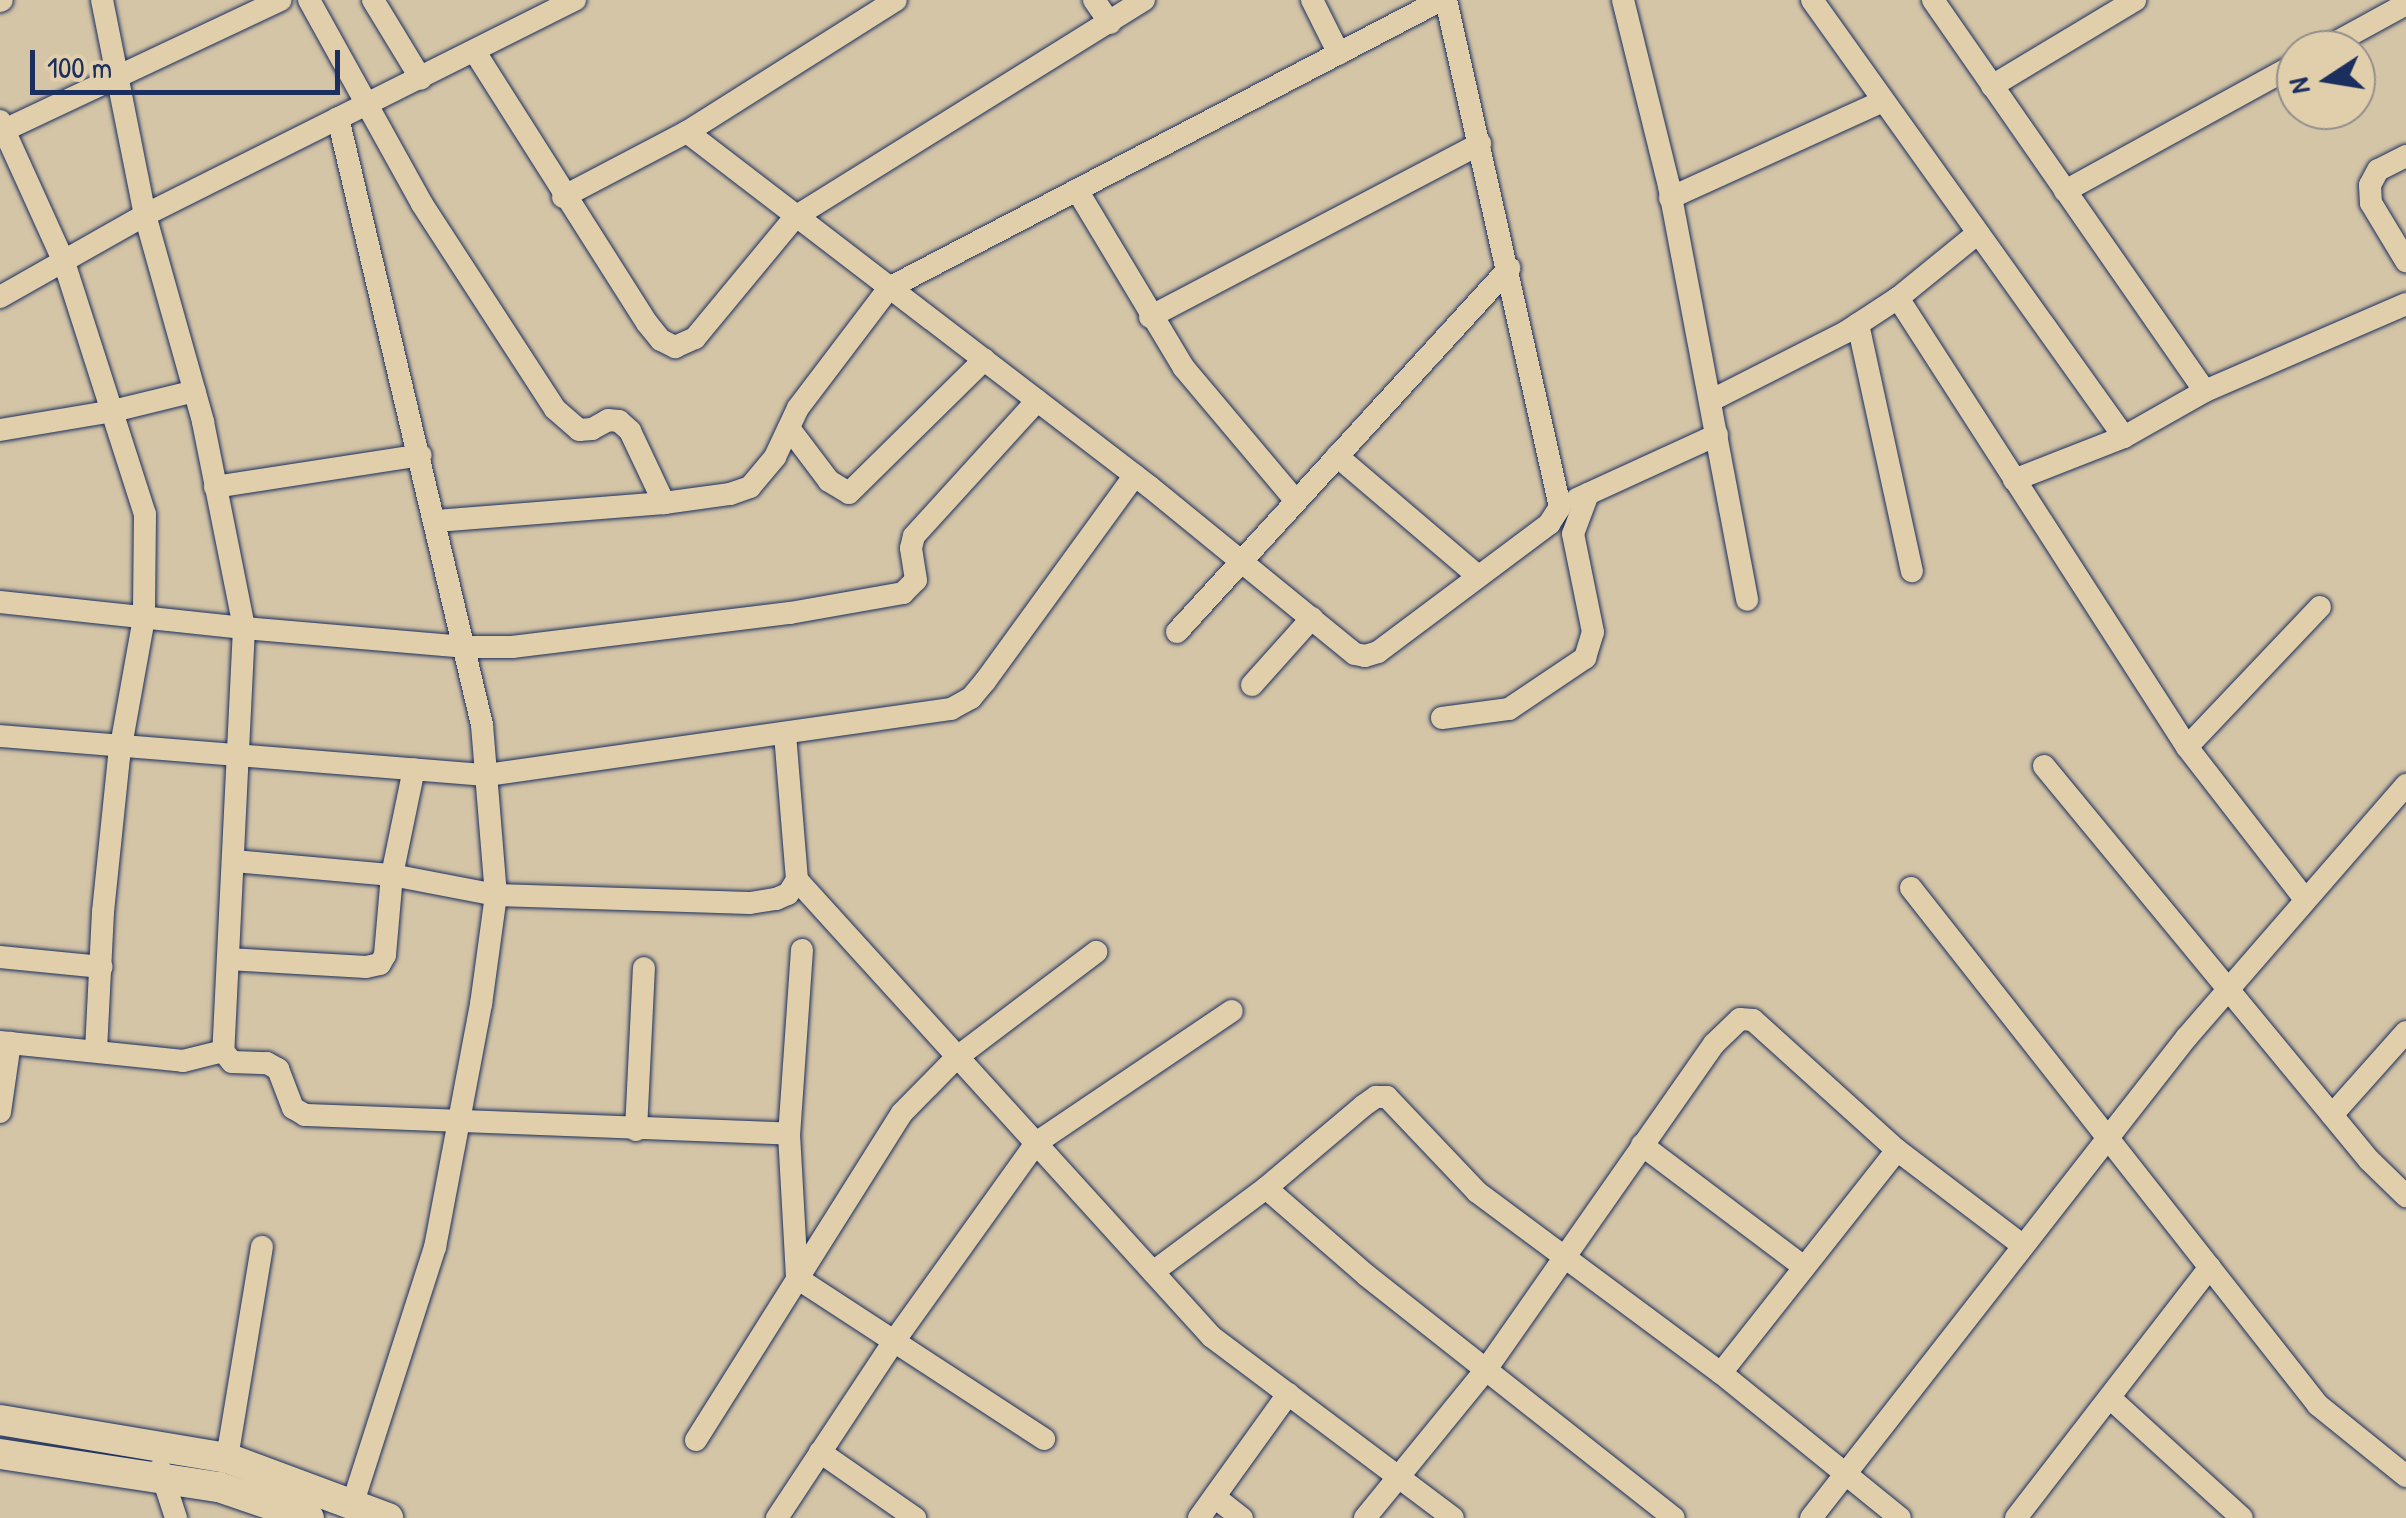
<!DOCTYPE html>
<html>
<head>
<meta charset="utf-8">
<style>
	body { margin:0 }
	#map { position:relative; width:2406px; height:1518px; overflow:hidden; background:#d5c5a7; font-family:"Patrick Hand",sans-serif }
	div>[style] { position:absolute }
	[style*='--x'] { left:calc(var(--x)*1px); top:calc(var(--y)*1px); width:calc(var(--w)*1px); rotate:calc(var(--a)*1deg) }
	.roads { filter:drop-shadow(0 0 2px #1b2f5e) drop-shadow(0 0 2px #1b2f5e) }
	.minor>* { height:22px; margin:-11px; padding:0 11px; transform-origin:11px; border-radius:11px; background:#e1cfac }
	.tertiary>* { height:30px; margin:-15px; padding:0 15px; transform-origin:15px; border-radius:15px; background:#e1cfac }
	span { translate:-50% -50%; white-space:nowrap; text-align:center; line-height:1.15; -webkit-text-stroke:8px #e1cfac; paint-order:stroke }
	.north { position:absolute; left:2276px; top:30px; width:100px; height:100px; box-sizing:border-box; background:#e1cfac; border:2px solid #928f8d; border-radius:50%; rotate:258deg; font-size:28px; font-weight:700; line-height:40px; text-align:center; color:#1b2f5e }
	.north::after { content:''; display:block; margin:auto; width:35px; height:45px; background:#1b2f5e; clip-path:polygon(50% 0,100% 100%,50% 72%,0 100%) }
	.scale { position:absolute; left:30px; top:50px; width:310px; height:45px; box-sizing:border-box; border:5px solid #1b2f5e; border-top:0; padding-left:12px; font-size:30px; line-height:35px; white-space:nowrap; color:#1b2f5e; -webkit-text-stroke:8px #e1cfac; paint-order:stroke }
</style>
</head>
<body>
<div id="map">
	<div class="roads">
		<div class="minor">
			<i style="--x:102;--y:0;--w:219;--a:78.7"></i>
			<i style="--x:145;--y:215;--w:215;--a:74.3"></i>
			<i style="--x:203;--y:422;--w:210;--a:78.7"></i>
			<i style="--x:244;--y:628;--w:424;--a:92.8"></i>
			<i style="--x:223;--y:1051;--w:14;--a:51"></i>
			<i style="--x:232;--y:1062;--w:35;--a:2"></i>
			<i style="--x:267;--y:1063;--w:13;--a:29"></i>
			<i style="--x:278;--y:1069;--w:42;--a:69"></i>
			<i style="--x:293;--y:1108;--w:14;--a:30"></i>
			<i style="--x:305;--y:1115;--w:484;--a:2.2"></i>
			<i style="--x:309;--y:0;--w:233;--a:61"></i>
			<i style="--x:422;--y:204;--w:244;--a:57"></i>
			<i style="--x:555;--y:409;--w:32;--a:41"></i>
			<i style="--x:579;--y:430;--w:13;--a:-4"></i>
			<i style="--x:592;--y:429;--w:18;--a:-29"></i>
			<i style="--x:608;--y:420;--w:11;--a:5"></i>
			<i style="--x:619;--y:421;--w:15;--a:42"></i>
			<i style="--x:630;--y:431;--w:80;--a:64.7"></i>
			<i style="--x:373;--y:0;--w:92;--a:58.7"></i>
			<i style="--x:1094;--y:0;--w:28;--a:55"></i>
			<i style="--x:1312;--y:0;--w:60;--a:63.4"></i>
			<i style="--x:1623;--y:0;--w:192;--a:76.1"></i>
			<i style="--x:1669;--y:186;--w:421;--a:79.3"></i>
			<i style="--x:1812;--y:0;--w:537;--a:54.47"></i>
			<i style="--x:1933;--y:0;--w:476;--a:55.2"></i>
			<i style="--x:0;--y:1;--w:2;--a:-27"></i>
			<i style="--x:2322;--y:50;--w:96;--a:-28.7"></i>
			<i style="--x:475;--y:52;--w:321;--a:57.6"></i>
			<i style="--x:647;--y:323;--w:22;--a:51"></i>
			<i style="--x:661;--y:340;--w:16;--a:27"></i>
			<i style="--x:675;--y:347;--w:22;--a:-24"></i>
			<i style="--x:695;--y:338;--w:157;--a:-50.4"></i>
			<i style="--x:795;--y:217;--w:411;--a:-31.9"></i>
			<i style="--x:1992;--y:86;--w:167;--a:-31"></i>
			<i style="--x:338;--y:118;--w:624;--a:76.65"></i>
			<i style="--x:482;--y:725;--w:171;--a:85.3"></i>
			<i style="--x:496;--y:895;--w:110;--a:97.8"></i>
			<i style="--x:481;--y:1004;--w:247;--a:100.7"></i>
			<i style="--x:435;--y:1247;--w:269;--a:107.8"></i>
			<i style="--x:0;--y:121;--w:155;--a:65.6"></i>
			<i style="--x:64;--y:262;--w:265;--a:72.2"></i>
			<i style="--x:145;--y:514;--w:104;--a:90.6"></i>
			<i style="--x:144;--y:618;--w:141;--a:100.2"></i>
			<i style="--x:119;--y:757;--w:156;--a:95.9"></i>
			<i style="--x:103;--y:912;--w:139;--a:92.9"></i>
			<i style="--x:0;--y:132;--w:310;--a:-25.2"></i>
			<i style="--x:687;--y:132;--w:583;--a:37.48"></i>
			<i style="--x:1150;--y:487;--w:264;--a:39.2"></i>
			<i style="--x:1355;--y:654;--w:10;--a:11"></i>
			<i style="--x:1365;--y:656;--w:14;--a:-17"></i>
			<i style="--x:1378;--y:652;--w:214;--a:-36.8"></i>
			<i style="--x:1549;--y:524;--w:20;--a:-57"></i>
			<i style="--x:1560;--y:507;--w:520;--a:-102.67"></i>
			<i style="--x:2406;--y:156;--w:31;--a:153"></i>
			<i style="--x:2378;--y:170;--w:17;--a:118"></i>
			<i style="--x:2370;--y:185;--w:18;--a:87"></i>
			<i style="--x:2371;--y:203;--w:68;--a:58.9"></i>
			<i style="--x:1077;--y:190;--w:208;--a:59"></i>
			<i style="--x:1184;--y:368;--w:172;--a:49.9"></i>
			<i style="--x:2065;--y:191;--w:264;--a:-28.8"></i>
			<i style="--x:563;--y:197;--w:140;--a:-27.7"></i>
			<i style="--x:687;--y:132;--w:247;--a:-32.3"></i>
			<i style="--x:1670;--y:198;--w:234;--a:-24.5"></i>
			<i style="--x:0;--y:297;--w:167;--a:-29.5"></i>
			<i style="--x:145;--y:215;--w:481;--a:-26.6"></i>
			<i style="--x:1898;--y:298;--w:534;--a:57.23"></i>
			<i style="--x:2187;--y:747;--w:191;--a:52.2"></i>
			<i style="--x:1150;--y:317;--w:373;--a:-27.7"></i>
			<i style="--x:1858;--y:324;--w:253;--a:77.7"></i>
			<i style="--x:1710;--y:401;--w:153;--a:-26.9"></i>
			<i style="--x:1846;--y:332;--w:62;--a:-33.2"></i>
			<i style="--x:1898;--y:298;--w:103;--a:-39.1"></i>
			<i style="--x:789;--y:428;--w:66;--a:53"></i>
			<i style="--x:829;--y:481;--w:23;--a:31"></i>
			<i style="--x:849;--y:493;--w:190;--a:-44.6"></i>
			<i style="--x:0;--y:430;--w:115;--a:-9.5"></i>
			<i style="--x:113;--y:411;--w:84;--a:-13.7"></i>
			<i style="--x:1337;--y:456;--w:185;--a:40.4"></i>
			<i style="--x:2014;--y:480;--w:118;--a:-21.4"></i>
			<i style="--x:2124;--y:437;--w:93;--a:-29.6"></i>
			<i style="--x:2205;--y:391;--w:219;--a:-23.4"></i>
			<i style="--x:215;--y:487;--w:208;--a:-8.8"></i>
			<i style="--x:1577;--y:499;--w:154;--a:-24.6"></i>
			<i style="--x:436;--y:521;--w:229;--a:-4.5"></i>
			<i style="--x:664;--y:503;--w:67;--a:-7.8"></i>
			<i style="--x:730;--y:494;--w:21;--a:-19"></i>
			<i style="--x:750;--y:487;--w:39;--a:-50"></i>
			<i style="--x:775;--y:457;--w:54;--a:-64.9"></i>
			<i style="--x:798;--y:408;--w:151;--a:-52.8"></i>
			<i style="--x:889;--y:288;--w:623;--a:-27.55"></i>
			<i style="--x:0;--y:602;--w:245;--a:6.1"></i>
			<i style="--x:244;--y:628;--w:221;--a:4.9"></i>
			<i style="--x:464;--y:647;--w:48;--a:0"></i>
			<i style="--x:512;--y:647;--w:280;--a:-7"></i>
			<i style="--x:790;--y:613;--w:115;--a:-10"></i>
			<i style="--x:903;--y:593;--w:18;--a:-45"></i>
			<i style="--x:916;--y:580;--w:32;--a:-99"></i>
			<i style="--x:911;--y:548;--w:12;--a:-76"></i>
			<i style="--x:914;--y:536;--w:183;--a:-47.7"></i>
			<i style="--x:1177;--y:632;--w:493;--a:-47.6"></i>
			<i style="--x:1252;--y:685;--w:90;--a:-48.2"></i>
			<i style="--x:1442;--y:718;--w:68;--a:-7.7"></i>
			<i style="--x:1509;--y:709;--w:92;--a:-33.9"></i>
			<i style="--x:1585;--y:658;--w:27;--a:-73"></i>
			<i style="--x:1593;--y:632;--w:100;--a:-101.5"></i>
			<i style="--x:1573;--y:534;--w:43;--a:-69.4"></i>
			<i style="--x:0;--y:736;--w:489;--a:4.6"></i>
			<i style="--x:487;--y:775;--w:469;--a:-8.1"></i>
			<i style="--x:951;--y:709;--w:23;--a:-29"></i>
			<i style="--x:971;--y:698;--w:23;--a:-50"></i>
			<i style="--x:986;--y:680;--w:253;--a:-54"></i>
			<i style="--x:2187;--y:747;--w:193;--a:-46.5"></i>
			<i style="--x:2044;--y:766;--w:511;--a:50.48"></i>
			<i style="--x:2369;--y:1160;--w:52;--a:44.2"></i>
			<i style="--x:234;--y:861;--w:159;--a:5.1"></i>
			<i style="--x:392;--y:875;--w:106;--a:10.9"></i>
			<i style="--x:496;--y:895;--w:254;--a:1.8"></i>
			<i style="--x:750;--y:903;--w:26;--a:-9"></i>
			<i style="--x:776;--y:899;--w:13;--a:-23"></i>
			<i style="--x:788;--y:894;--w:17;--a:-57"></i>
			<i style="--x:797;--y:880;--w:146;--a:-94.7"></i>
			<i style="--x:797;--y:880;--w:617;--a:47.76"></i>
			<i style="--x:1212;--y:1337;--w:301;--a:36.9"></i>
			<i style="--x:1911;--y:888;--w:658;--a:51.79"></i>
			<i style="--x:2318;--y:1405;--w:113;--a:38.9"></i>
			<i style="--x:802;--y:950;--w:184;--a:94"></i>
			<i style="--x:789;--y:1134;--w:144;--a:86.8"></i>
			<i style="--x:797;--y:1278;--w:295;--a:33.1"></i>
			<i style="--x:0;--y:957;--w:102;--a:5.6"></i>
			<i style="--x:228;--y:959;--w:138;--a:3.3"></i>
			<i style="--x:366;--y:967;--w:14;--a:-12"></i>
			<i style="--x:380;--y:964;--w:10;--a:-61"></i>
			<i style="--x:385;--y:955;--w:80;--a:-85"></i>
			<i style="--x:392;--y:875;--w:108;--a:-78.3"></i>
			<i style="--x:0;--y:1042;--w:184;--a:5.9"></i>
			<i style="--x:183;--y:1061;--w:41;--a:-14"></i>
			<i style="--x:0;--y:1112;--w:70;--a:-81.8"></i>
			<i style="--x:2332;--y:1115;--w:111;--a:-48.3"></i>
			<i style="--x:636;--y:1130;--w:162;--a:-87.2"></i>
			<i style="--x:1642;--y:1145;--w:203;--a:37"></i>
			<i style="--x:1266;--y:1188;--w:133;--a:41"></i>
			<i style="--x:1366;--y:1275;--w:392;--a:38.3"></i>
			<i style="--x:1153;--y:1272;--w:141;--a:-36.6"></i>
			<i style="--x:1266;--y:1188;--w:127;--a:-40.2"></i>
			<i style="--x:1363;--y:1106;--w:16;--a:-35"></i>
			<i style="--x:1376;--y:1097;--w:11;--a:0"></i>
			<i style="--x:1387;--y:1097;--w:131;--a:46.5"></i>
			<i style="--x:1477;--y:1192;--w:304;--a:36.6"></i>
			<i style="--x:1721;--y:1373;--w:230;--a:39"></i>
			<i style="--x:1721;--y:1373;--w:284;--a:-51.7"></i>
			<i style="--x:2110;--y:1398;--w:178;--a:42.3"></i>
			<i style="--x:696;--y:1440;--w:386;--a:-57.8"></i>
			<i style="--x:902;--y:1113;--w:77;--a:-45.5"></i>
			<i style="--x:956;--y:1058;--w:176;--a:-37.1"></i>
			<i style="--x:820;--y:1452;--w:116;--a:34.8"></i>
			<i style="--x:227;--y:1458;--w:214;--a:-80.6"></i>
			<i style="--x:160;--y:1469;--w:52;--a:71.9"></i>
			<i style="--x:1216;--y:1498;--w:33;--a:38"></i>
			<i style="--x:777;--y:1518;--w:214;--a:-56.5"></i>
			<i style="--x:895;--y:1340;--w:242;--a:-54.4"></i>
			<i style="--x:1036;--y:1143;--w:236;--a:-34"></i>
			<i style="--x:1199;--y:1518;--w:153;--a:-54.3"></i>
			<i style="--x:1365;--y:1518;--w:190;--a:-50.8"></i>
			<i style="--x:1485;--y:1371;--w:399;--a:-55"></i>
			<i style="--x:1714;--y:1044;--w:36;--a:-44"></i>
			<i style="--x:1740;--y:1019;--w:13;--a:4"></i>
			<i style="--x:1753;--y:1020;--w:194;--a:42.1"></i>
			<i style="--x:1897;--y:1150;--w:157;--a:37.2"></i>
			<i style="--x:1811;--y:1518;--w:611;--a:-51.99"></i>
			<i style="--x:2187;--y:1037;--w:334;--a:-49"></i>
			<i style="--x:2016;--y:1518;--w:317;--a:-52.3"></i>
		</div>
		<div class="tertiary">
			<i style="--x:0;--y:1420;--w:230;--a:9.5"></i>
			<i style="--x:227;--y:1458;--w:172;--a:20.4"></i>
			<i style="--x:0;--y:1454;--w:221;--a:8.6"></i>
			<i style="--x:219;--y:1487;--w:95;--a:19"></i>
		</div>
	</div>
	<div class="north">N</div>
	<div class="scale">100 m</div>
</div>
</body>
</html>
